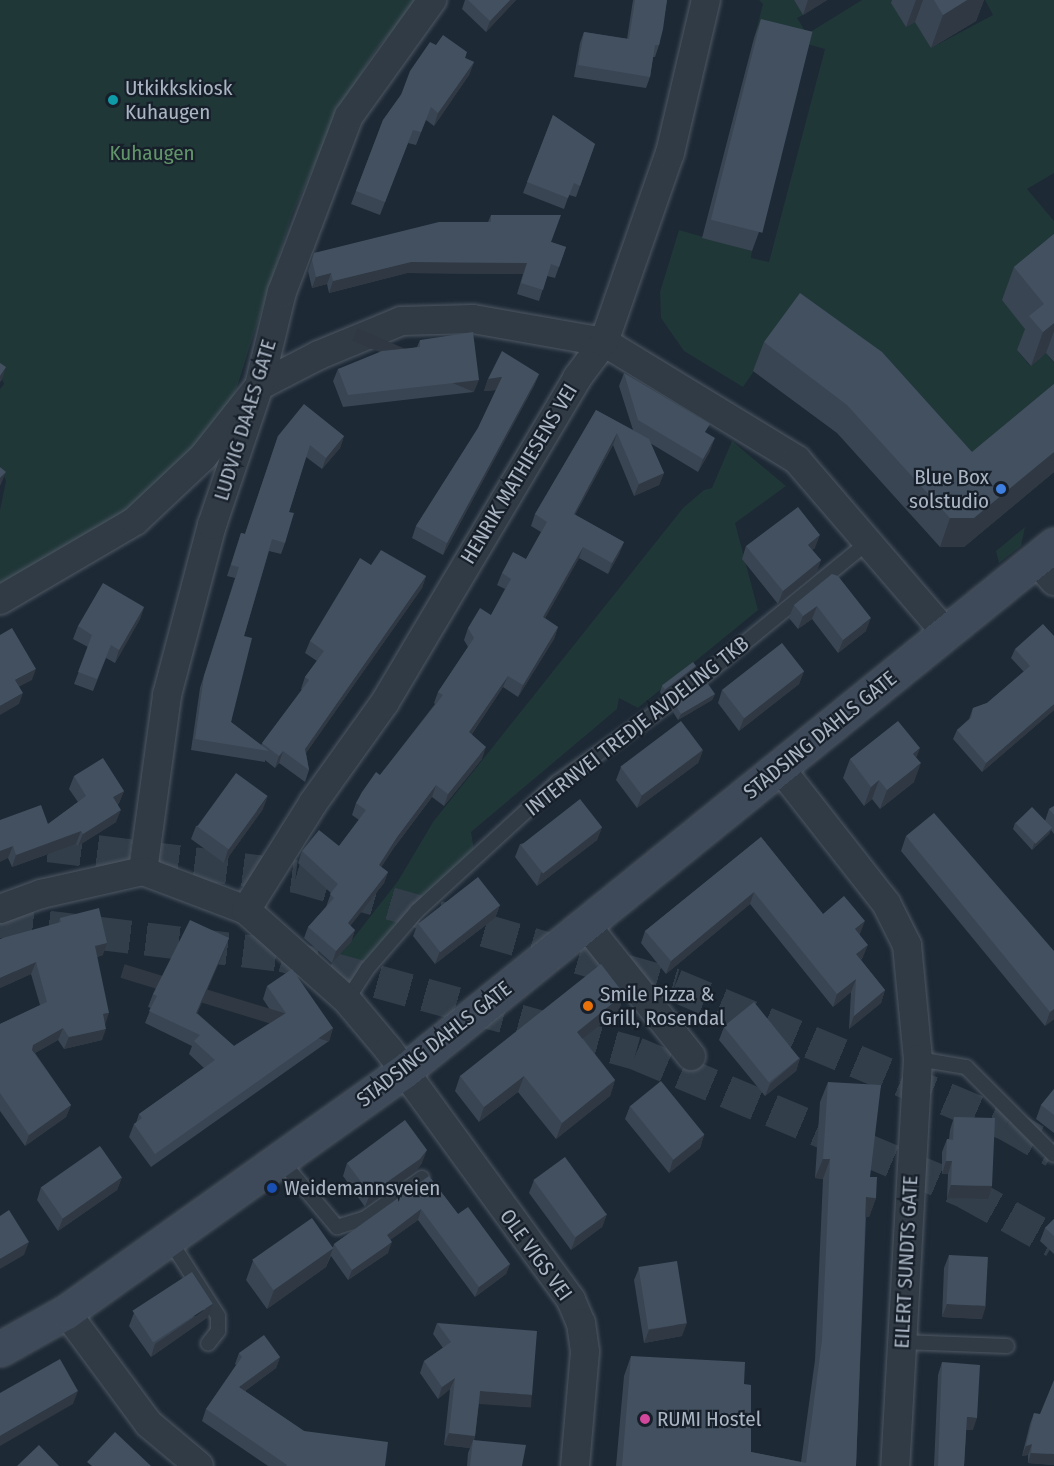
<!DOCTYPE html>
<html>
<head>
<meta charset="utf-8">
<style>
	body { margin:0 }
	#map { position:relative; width:1054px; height:1466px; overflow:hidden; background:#1d2935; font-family:"Fira Sans Condensed",sans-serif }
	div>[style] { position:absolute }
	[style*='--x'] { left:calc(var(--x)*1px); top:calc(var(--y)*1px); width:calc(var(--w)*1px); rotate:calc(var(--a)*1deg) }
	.green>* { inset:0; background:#203738 }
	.trunk-tunnel>* { height:33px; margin-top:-16.5px; transform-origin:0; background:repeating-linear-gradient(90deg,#323e4a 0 33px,transparent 0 49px) }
	.roads { filter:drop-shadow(0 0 2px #4e5864) drop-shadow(0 0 2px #4e5864) }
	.service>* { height:14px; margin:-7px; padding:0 7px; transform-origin:7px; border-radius:7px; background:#313b46 }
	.minor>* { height:28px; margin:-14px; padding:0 14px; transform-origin:14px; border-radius:14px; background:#313b46 }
	.secondary>* { height:33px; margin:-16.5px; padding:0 16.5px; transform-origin:16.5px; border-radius:16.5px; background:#3e4a59 }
	.wall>* { inset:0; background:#3a4553 }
	.shaded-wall>* { inset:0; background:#2f3843; transform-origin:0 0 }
	.building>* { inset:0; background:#435060; transform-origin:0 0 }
	.dots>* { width:16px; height:16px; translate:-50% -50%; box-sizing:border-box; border:3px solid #17202a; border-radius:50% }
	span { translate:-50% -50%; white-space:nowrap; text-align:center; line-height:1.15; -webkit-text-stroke:4.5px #17202a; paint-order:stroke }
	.poi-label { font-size:21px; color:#aab5c4 }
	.left { translate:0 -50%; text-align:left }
	.right { translate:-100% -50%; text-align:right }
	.park-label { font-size:21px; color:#62946a }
	.street-label { font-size:21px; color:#aab5c4 }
</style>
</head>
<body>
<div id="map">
	<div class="green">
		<i style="clip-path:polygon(0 0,421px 0,378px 47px,341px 105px,292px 215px,234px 396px,207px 435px,130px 512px,0 587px,0 510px,6px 481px,0 466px,0 389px,4px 384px,0 373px)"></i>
		<i style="clip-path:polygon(759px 0,794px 0,803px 15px,797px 18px,807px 34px,862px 0,896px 0,922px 17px,931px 48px,993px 15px,985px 0,1054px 0,1054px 173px,1027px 189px,1054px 221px,1054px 247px,1048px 261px,1002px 299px,1033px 338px,1017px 350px,1030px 366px,1046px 353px,1054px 363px,1054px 401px,958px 483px,788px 321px,743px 387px,684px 351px,661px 318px,660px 292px,679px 230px,752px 251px,751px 258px,769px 262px,825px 49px,807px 44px,805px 51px,754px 38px,763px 4px)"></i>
		<i style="clip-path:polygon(732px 441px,786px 486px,735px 523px,758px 610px,638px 708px,619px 698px,617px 709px,471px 832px,474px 849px,426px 893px,353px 982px,343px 980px,330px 968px,398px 881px,433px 822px,683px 508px,704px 490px,712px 488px)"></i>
		<i style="clip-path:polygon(1025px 527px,1021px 546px,999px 563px,996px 551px)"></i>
	</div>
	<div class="trunk-tunnel">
		<i style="--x:0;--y:839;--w:298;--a:7.1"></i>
		<i style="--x:296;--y:876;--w:394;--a:16"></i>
		<i style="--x:675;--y:985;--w:360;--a:22.7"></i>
		<i style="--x:1007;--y:1124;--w:54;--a:29.9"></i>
		<i style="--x:0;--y:921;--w:285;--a:6.9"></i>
		<i style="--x:283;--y:955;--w:366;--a:15.5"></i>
		<i style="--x:636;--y:1053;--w:358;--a:22.8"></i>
		<i style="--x:966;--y:1192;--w:101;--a:29.1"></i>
	</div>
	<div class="roads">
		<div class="service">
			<i style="--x:347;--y:1000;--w:37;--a:-57"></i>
			<i style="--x:367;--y:969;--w:77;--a:-49.2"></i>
			<i style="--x:417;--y:911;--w:191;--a:-42.5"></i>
			<i style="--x:558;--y:782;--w:151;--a:-35.3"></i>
			<i style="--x:681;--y:695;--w:240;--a:-39.3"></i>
			<i style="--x:918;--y:1059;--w:49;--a:9.5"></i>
			<i style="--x:966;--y:1067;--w:124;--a:45"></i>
			<i style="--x:280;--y:1159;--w:89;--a:50"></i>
			<i style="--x:337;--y:1227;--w:28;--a:-17"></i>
			<i style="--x:364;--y:1219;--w:71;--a:-35.3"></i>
			<i style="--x:169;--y:1239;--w:91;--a:57.5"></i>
			<i style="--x:218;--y:1316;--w:15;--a:90"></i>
			<i style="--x:218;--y:1331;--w:16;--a:128"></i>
			<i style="--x:902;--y:1342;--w:105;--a:2.2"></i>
		</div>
		<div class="minor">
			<i style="--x:1036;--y:560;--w:28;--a:49"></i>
			<i style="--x:0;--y:600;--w:156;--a:-30.3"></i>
			<i style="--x:135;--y:521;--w:93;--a:-43.3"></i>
			<i style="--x:203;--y:457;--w:90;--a:-51.7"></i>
			<i style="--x:259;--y:386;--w:68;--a:-27.3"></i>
			<i style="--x:319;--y:355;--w:89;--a:-22.5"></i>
			<i style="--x:401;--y:321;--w:72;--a:-1.6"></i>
			<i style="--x:473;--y:319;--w:133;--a:10"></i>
			<i style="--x:604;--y:342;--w:226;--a:31.4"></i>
			<i style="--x:797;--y:460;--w:228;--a:49.3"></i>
			<i style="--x:780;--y:768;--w:172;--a:51.9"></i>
			<i style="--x:886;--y:903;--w:47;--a:63.4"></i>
			<i style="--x:907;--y:945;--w:115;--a:84.5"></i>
			<i style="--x:918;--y:1059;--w:408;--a:93.2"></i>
			<i style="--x:143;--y:871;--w:178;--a:-82.2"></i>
			<i style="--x:167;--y:695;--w:176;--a:-75.2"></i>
			<i style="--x:212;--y:525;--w:147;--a:-71.3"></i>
			<i style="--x:259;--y:386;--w:97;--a:-76.3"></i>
			<i style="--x:282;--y:292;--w:188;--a:-69.2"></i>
			<i style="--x:349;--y:116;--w:143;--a:-54.4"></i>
			<i style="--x:0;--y:909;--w:44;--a:-20.1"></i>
			<i style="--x:41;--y:894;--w:105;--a:-12.7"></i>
			<i style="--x:143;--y:871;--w:110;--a:20.7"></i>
			<i style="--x:246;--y:910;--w:135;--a:41.7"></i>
			<i style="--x:347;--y:1000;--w:65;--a:50"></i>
			<i style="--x:389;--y:1050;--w:309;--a:53.9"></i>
			<i style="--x:571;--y:1300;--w:25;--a:67"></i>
			<i style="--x:581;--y:1323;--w:29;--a:82"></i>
			<i style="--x:585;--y:1352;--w:114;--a:95"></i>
			<i style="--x:246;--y:910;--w:126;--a:-57.9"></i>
			<i style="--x:313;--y:803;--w:124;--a:-54.5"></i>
			<i style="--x:385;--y:702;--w:377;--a:-59.3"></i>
			<i style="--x:577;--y:378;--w:45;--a:-53.1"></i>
			<i style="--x:604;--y:342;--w:200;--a:-70.8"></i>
			<i style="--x:670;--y:153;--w:157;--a:-76.8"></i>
			<i style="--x:586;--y:925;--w:168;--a:51.3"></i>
			<i style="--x:66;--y:1312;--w:139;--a:53.5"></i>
			<i style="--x:149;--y:1424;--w:65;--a:40"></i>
		</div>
		<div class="secondary">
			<i style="--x:0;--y:1349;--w:76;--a:-29.3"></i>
			<i style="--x:66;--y:1312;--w:414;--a:-35.5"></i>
			<i style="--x:403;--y:1072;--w:838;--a:-38.99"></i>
		</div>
	</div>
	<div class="wall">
		<i style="clip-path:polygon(465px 0,516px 0,486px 32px,462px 9px)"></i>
		<i style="clip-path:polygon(633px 0,667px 0,659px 45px,655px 57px,653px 57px,650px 77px,646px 88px,574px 77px,580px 43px,584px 32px,627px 39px)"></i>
		<i style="clip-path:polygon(794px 0,827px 0,803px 15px)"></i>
		<i style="clip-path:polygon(892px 0,984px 0,976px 21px,931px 48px,915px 22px,906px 27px,891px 3px)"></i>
		<i style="clip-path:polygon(761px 19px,759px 232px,752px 251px,702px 238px,754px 38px)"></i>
		<i style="clip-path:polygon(436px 45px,474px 62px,469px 75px,434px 126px,426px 120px,416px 145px,408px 143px,380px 215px,351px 204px,383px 120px)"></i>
		<i style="clip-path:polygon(553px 115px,595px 144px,576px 197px,569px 195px,564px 209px,523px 193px)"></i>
		<i style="clip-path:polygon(491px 215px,551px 242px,566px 247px,555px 278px,547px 276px,539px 301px,517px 294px,523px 274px,407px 273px,329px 293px,327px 284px,312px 288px,308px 271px,314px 253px,488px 222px)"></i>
		<i style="clip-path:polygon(1054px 234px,1054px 362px,1046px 353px,1031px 366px,1017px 350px,1025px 329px,1002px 300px,1014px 267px)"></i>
		<i style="clip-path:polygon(420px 340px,474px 392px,343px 407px,333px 381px,338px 369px,417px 347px)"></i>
		<i style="clip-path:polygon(764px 342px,972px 452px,1054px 384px,1054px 472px,964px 547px,940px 547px,837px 433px,753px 371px)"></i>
		<i style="clip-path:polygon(624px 373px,706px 433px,710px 451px,698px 472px,650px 443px,664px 473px,659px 485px,634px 496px,613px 445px,575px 515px,624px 542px,619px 554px,608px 574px,579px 558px,545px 618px,558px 627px,554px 639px,518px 697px,503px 687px,472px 734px,482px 759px,444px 806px,432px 797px,393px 849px,381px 867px,388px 872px,384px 883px,350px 926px,355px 930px,351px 942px,332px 963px,304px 938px,308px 927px,326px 907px,331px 893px,298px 863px,302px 851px,339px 846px,359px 820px,352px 815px,356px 803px,380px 775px,435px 704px,434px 703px,438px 692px,468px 647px,464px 640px,468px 628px,491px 615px,505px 589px,497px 585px,502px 573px,526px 559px,541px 532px,531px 526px,535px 514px,596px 410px,633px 430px,619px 386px)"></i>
		<i style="clip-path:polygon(539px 374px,534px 386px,443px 555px,412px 538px,416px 526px,478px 428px,496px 390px,484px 391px,488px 379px)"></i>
		<i style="clip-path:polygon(278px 436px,344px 436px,340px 448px,322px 469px,306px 457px,289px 512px,285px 543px,281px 554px,269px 551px,244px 636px,231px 722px,261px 745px,302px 690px,301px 689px,305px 677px,317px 661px,305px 653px,310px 641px,371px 565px,426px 576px,422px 588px,306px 753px,309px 770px,305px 782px,279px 763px,275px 768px,265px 760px,265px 762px,191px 750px,200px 688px,235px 578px,227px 576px,241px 533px,245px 534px)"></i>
		<i style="clip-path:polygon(746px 546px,815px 548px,812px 550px,821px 560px,816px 573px,778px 604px,742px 559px)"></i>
		<i style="clip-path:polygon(832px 574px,866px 631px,838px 653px,812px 619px,798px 629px,789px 618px,794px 605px)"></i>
		<i style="clip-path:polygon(144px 607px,140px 619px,115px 663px,106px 658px,93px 691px,74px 684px,88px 647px,73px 639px,78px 626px)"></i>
		<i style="clip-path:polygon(1054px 636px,1054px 710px,982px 772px,953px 739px,957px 730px,969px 719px,973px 708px,987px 703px,1024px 672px,1011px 658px,1015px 649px)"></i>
		<i style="clip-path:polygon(696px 666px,694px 673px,663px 697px,660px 692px,662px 686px)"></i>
		<i style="clip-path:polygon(804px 671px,799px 684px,739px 731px,718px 703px,722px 690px)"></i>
		<i style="clip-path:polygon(715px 694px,712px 700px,678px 720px,673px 712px,675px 705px)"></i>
		<i style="clip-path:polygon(703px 750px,698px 763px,637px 808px,616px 780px,621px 767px)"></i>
		<i style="clip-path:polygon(917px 758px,914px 782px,880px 809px,872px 799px,864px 806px,843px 778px,850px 759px)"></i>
		<i style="clip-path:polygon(74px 776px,124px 791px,119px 803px,118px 804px,116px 822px,78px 846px,76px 844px,12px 867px,8px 858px,0 820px,48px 824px,78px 802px,69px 789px)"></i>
		<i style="clip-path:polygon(1054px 806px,1054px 834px,1051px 830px,1049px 834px,1032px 850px,1013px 829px,1015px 823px,1045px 821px,1049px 809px)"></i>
		<i style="clip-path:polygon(263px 809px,224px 863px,191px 839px,196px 826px)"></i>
		<i style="clip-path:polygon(602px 827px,597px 840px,537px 886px,515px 857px,520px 844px)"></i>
		<i style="clip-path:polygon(906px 836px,1053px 952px,1054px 1019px,1045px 1026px,901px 851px)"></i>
		<i style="clip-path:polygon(761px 837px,823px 914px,860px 934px,859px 934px,863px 957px,861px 960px,885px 990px,881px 1003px,849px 1029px,851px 992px,833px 1007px,750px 904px,666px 974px,641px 943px,645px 931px)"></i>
		<i style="clip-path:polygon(500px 905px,495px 918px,435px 964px,413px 936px,418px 923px)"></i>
		<i style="clip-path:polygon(60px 918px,103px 955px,97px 957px,105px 1025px,102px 1040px,64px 1049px,58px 1040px,35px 1053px,71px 1105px,66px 1117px,25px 1146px,0 1111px,0 1024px,40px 1005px,31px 974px,0 988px,58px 923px)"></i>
		<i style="clip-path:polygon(229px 938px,197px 1013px,234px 1046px,276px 1019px,263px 999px,267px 986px,333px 1028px,329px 1041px,151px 1167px,129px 1137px,134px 1124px,136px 1123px,139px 1114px,204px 1068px,189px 1054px,192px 1046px,145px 1023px,151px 1008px,148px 1007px,153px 994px)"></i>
		<i style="clip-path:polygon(624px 994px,619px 1010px,583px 1038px,615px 1080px,610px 1096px,556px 1139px,518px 1092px,479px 1122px,455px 1091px,460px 1076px)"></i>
		<i style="clip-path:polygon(724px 1027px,800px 1058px,796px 1071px,765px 1096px,719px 1040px)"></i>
		<i style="clip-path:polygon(828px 1082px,870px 1177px,876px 1198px,869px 1217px,866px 1217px,856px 1466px,616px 1466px,624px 1376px,631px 1356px,744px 1384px,751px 1452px,801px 1462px,815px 1360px,823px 1179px,815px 1178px,820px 1102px)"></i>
		<i style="clip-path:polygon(1054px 1089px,1054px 1133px,1036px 1119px,1041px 1105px)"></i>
		<i style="clip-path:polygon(630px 1106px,704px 1135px,700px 1148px,669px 1173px,625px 1119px)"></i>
		<i style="clip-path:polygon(954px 1117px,988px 1199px,947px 1198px,948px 1174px,942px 1174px,942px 1152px,947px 1139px,949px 1139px,950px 1130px)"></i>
		<i style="clip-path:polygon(347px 1163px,422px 1163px,415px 1172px,365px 1207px,343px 1176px)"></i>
		<i style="clip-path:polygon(429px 1176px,458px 1214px,510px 1264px,506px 1274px,475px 1297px,418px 1220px,390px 1240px,388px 1253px,348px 1280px,331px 1256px,326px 1267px,267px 1309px,246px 1280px,253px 1261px,333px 1247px,334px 1244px)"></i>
		<i style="clip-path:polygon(122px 1177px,117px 1190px,58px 1231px,37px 1200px,41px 1187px)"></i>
		<i style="clip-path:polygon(534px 1180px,607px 1214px,602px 1227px,571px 1250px,529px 1193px)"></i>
		<i style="clip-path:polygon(1054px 1219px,1054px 1254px,1040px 1241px,1045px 1228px)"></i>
		<i style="clip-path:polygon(949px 1255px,982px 1319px,942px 1317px,944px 1268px)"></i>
		<i style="clip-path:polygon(639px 1268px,682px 1336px,644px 1343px,634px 1280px)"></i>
		<i style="clip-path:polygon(134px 1313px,208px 1317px,151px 1357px,129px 1326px)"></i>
		<i style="clip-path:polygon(437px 1323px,527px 1407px,479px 1403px,475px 1436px,474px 1440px,522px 1466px,467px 1466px,468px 1453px,470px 1448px,444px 1445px,450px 1389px,438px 1399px,420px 1373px,424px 1361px,443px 1348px,433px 1334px)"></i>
		<i style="clip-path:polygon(239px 1353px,280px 1357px,276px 1368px,245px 1391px,304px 1431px,385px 1466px,268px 1466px,202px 1421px,206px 1409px,236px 1365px,235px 1364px)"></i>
		<i style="clip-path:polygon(942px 1362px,973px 1430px,966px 1430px,964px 1466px,934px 1466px,938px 1375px)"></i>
		<i style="clip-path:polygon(1034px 1413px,1054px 1465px,1028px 1463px,1028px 1455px,1022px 1456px,1030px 1424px)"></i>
	</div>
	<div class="shaded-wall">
		<i style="clip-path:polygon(510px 0,516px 0,486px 32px,490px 21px)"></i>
		<i style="clip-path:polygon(808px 0,827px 0,803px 15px)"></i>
		<i style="clip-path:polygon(916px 0,923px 0,915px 22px,906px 27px)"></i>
		<i style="clip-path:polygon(967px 0,984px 0,976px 21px,931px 48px,943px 15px)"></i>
		<i style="clip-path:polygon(474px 62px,469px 75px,434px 126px,438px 113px)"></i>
		<i style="clip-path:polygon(411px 262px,527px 263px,523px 274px,407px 273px,329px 293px,333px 281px)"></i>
		<i style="clip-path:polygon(331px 273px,327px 284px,312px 288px,316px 277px)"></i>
		<i style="clip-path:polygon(1054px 323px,1054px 331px,1046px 353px,1031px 366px,1043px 332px)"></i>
		<i style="clip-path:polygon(6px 367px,2px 380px,0 382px,0 376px)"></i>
		<i style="clip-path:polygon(539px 374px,534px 386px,443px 555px,447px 543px)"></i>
		<i style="clip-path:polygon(502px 377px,497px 390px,484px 391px,488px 379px)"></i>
		<i style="left:479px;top:380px;width:13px;height:132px;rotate:113deg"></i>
		<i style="clip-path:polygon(617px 433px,613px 445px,569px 526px,574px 514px)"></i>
		<i style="clip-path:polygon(344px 436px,340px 448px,322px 469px,326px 458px)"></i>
		<i style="clip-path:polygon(715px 438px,710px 451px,698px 472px,703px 459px)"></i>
		<i style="clip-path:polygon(1054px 452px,1054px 472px,964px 547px,940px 547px,950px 518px)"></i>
		<i style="clip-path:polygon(6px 472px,1px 484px,0 486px,0 478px)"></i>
		<i style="clip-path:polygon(664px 473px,659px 485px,634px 496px,639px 484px)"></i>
		<i style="clip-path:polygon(820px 535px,815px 548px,803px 558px,808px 545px)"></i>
		<i style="clip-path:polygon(624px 542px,619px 554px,608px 574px,612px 563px)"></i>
		<i style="clip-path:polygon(583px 547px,579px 558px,539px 629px,543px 617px)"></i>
		<i style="clip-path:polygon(821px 560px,816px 573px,778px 604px,783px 591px)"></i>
		<i style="clip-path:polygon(426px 576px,422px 588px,301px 760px,305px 749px)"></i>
		<i style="clip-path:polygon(817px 606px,812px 619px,798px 629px,803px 616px)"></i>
		<i style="clip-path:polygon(144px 607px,140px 619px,115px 663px,119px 650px)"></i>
		<i style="clip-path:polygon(871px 618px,866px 631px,838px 653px,843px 640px)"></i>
		<i style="clip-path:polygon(558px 627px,554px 639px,518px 697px,523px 685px)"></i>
		<i style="clip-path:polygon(696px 666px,694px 673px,663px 697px,665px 690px)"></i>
		<i style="clip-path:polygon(36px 669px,32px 680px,11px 691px,15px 680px)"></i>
		<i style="clip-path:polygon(804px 671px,799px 684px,739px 731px,744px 718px)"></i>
		<i style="clip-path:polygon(508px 676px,503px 687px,465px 744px,469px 732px)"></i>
		<i style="clip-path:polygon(23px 693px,19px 704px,0 715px,0 706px)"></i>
		<i style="clip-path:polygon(715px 694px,712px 700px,678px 720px,681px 714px)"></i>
		<i style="clip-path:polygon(1054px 704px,1054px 710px,982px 772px,986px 763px)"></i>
		<i style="clip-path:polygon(486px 747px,482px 759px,444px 806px,448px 794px)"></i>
		<i style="clip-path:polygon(920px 748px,913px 767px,913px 754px)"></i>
		<i style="clip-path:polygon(703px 750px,698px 763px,637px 808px,642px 795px)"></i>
		<i style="clip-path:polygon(283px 751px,279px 763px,275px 768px,279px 756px)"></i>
		<i style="clip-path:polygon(921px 763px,914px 782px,880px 809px,887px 790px)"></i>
		<i style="clip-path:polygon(879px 780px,872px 799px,864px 806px,871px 787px)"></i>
		<i style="clip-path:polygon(436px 785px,432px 797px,393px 849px,375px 877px,379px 865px,397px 837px)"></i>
		<i style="clip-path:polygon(124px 791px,119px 803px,109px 810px,113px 797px)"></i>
		<i style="clip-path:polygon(268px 796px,263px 809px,224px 863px,228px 850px)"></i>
		<i style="clip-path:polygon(121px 810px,116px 822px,78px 846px,83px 834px)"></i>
		<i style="clip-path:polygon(602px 827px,597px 840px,537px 886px,541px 873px)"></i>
		<i style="clip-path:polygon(1052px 828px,1049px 834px,1032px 850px,1034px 844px)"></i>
		<i style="clip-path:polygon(81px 831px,76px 844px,12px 867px,16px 855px)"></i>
		<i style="clip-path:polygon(13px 846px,8px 858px,0 862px,0 851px)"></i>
		<i style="clip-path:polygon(388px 872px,384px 883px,343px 935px,348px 923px)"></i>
		<i style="clip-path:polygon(754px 892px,750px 904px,666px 974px,671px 961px)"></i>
		<i style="clip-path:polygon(500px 905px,495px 918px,435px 964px,440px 951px)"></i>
		<i style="clip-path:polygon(865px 921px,860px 934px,850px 942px,855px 929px)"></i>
		<i style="clip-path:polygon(355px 930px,351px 942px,332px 963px,336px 951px)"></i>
		<i style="clip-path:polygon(229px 938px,224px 951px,192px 1026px,196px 1013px)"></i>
		<i style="clip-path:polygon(107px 943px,103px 955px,90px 958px,95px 946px)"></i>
		<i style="clip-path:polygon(868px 945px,863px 957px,852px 967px,856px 954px)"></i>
		<i style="clip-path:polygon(36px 962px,31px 974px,0 988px,0 978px)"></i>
		<i style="clip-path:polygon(856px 979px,851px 992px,833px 1007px,837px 994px)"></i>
		<i style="clip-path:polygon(885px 990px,881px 1003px,849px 1029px,854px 1016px)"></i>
		<i style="clip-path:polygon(624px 994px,619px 1010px,572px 1047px,577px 1032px)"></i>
		<i style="clip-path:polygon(1054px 1009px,1054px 1019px,1045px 1026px,1050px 1012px)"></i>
		<i style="clip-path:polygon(109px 1013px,105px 1025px,103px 1014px)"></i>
		<i style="clip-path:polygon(63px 1028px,58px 1040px,29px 1056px,33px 1045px)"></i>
		<i style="left:333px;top:1028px;width:14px;height:218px;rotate:107deg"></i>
		<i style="clip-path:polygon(106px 1029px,102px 1040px,64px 1049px,69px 1037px)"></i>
		<i style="clip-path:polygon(800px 1058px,796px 1071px,765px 1096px,770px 1084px)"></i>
		<i style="clip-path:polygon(524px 1076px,518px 1092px,479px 1122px,484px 1107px)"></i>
		<i style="clip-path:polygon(615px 1080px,610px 1096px,556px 1139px,562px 1123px)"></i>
		<i style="clip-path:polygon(71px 1105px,66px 1117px,25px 1146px,29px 1135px)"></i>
		<i style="clip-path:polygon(704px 1135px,700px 1148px,669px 1173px,673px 1160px)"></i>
		<i style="clip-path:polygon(427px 1150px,422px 1163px,415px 1172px,365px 1207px,370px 1194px)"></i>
		<i style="clip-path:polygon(823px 1159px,830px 1159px,823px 1179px,815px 1178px)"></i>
		<i style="clip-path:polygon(946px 1161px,952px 1161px,948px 1174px,942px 1174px)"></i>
		<i style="clip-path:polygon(122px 1177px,117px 1190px,58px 1231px,63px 1218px)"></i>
		<i style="clip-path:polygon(951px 1185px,992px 1186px,988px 1199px,947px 1198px)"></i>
		<i style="clip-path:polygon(866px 1197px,876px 1198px,869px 1217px,859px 1217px)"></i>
		<i style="clip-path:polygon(421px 1209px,418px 1220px,383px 1245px,387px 1235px)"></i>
		<i style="clip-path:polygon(607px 1214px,602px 1227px,571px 1250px,576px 1237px)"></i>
		<i style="clip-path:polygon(29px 1242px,24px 1255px,0 1269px,0 1259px)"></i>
		<i style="clip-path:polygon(392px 1242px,388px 1253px,348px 1280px,352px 1270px)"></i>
		<i style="clip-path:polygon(333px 1248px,326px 1267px,267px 1309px,274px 1290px)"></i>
		<i style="clip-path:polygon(510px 1264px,506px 1274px,475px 1297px,479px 1287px)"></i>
		<i style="clip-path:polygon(213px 1304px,208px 1317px,151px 1357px,155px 1344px)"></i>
		<i style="clip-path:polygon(947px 1304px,986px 1306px,982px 1319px,942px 1317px)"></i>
		<i style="clip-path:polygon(687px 1323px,682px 1336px,644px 1343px,649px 1330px)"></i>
		<i style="clip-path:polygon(280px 1357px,276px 1368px,235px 1398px,239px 1387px)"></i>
		<i style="clip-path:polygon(455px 1378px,450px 1389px,438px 1399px,442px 1387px)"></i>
		<i style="clip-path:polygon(78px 1391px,73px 1404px,0 1446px,0 1436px)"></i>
		<i style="left:480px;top:1391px;width:52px;height:13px;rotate:4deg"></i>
		<i style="clip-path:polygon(967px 1417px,977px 1418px,973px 1430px,962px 1430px)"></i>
		<i style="clip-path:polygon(449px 1433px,475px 1436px,470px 1448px,444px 1445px)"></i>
		<i style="clip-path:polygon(1032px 1444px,1028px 1455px,1022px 1456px,1026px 1446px)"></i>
		<i style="clip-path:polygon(1031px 1453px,1054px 1454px,1054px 1465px,1028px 1463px)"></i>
	</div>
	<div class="building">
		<i style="clip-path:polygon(468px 0,510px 0,490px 21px)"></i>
		<i style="clip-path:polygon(635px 0,667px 0,663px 29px,659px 45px,655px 45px,650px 77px,578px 65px,584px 32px,629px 39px)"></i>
		<i style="clip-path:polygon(934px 0,967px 0,943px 15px)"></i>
		<i style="left:761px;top:19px;width:53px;height:207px;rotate:14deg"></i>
		<i style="clip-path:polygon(443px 35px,467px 52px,465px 58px,474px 62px,438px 113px,431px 107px,421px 132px,413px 130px,385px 202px,356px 191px,383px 120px,401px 95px,410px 71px,430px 42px,436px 45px)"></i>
		<i style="clip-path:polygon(553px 115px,595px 144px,580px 186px,574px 183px,568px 198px,527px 182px)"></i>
		<i style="clip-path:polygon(491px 215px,561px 215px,551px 242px,566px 247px,559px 267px,551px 264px,543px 290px,521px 283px,527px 263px,411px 262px,333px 281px,331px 273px,316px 277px,312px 260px,314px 253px,439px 222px,491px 222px)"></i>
		<i style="clip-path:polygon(1054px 234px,1054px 323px,1043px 332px,1029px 316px,1044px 304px,1014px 267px)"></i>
		<i style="clip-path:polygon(800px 293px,882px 352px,972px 452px,1054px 384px,1054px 452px,974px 518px,950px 518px,847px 405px,764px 342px)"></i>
		<i style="clip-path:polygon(473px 332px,479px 380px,348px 395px,338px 369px,382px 351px,420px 347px,420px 340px)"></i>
		<i style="clip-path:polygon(502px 351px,539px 374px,447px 543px,416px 526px,478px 428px,502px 377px,488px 379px)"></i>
		<i style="clip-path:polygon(0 363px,6px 367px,0 376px)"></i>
		<i style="clip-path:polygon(624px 373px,710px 424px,705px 432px,715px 438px,703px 459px,638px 420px)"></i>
		<i style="clip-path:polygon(304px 404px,344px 436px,326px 458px,310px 445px,289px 512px,294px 513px,285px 543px,272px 539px,244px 636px,252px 638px,231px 722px,269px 751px,195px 739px,204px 676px,239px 567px,231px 565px,241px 533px,245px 534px,278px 436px)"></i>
		<i style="clip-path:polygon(596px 410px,649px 439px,664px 473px,639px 484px,617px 433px,574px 514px,624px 542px,612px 563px,583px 547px,543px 617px,558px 627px,523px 685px,508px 676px,469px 732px,486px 747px,448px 794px,436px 785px,397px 837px,379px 865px,388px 872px,348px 923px,355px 930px,336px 951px,308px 927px,334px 898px,330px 894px,338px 884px,302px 851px,319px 830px,339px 846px,366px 810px,356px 803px,362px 792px,376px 772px,380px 775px,443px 695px,438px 692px,474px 638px,468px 628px,480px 608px,491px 615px,511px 579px,502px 573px,513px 552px,526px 559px,547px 522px,535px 514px)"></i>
		<i style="clip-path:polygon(0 467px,6px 472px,0 478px)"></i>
		<i style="clip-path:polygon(798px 507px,820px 535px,808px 545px,821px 560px,783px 591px,746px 546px)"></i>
		<i style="clip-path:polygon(381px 550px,426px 576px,305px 749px,309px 770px,283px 751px,279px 756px,262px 743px,309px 680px,305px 677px,324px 651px,310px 641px,360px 558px,371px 565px)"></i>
		<i style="clip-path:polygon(832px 574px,838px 576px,871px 618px,843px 640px,817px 606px,803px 616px,794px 605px)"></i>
		<i style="clip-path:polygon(103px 583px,144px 607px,119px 650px,111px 645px,97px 679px,78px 672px,92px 635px,78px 626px)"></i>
		<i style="clip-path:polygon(1043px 624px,1054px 636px,1054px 704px,986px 763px,957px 730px,971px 718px,973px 708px,987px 703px,1030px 666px,1015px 649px)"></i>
		<i style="clip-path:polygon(12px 628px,36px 669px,15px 680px,23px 693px,0 706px,0 635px)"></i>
		<i style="left:782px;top:643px;width:36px;height:76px;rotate:52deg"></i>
		<i style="left:693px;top:662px;width:5px;height:39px;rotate:53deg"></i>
		<i style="clip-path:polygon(706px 681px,715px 694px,681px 714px,675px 705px)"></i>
		<i style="left:681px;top:721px;width:36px;height:76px;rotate:53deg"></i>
		<i style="clip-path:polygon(898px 721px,920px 748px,913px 754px,921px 763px,887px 790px,879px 780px,871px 787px,850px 759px)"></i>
		<i style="clip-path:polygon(103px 758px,124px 791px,113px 797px,121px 810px,83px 834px,81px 831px,16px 855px,13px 846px,0 851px,0 820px,41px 805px,48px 824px,86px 796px,74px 776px)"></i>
		<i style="left:236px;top:773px;width:39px;height:66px;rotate:36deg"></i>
		<i style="left:580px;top:799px;width:36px;height:75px;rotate:52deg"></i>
		<i style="clip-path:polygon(1054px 806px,1054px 815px,1049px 809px)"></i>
		<i style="left:1032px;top:807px;width:29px;height:23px;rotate:46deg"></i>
		<i style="clip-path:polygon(934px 813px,1054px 951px,1054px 1009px,1050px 1012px,906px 836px)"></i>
		<i style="clip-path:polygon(761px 837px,823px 914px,844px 896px,865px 921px,855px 929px,868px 945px,856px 954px,885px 990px,854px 1016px,856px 979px,837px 994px,754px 892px,671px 961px,645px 931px)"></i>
		<i style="left:478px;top:877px;width:36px;height:76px;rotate:52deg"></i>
		<i style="clip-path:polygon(99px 908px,107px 943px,95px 946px,109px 1013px,103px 1014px,106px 1029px,69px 1037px,63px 1028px,33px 1045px,32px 1050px,71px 1105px,29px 1135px,0 1093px,0 1024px,47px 1002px,36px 962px,0 978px,0 939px,6px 937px,61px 922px,60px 918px)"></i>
		<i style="clip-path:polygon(190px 920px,229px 938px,196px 1013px,234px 1046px,286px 1013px,267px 986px,292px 969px,333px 1028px,155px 1154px,134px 1124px,142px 1118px,139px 1114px,215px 1060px,194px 1041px,200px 1035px,149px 1011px,157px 996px,153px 994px)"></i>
		<i style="clip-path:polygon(601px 964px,624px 994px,577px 1032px,615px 1080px,562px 1123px,524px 1076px,484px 1107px,460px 1076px)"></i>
		<i style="left:754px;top:1002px;width:72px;height:39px;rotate:51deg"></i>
		<i style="left:661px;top:1081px;width:69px;height:40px;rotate:51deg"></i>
		<i style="clip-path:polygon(828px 1082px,881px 1085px,870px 1177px,877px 1177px,876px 1198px,866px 1197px,856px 1466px,622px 1466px,631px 1356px,745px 1362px,744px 1384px,751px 1385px,751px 1452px,806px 1463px,822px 1340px,830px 1159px,823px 1159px)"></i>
		<i style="clip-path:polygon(1054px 1089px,1054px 1115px,1041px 1105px)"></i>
		<i style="clip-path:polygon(954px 1117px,995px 1118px,992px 1186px,951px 1185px,952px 1161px,946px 1161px,947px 1139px,953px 1140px)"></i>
		<i style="clip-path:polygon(405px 1120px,427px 1150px,420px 1159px,370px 1194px,347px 1163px)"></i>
		<i style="left:100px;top:1146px;width:38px;height:72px;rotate:55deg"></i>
		<i style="left:565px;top:1157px;width:71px;height:39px;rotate:54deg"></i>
		<i style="clip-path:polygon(429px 1176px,458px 1214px,468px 1207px,510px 1264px,479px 1287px,421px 1209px,387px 1235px,392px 1242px,352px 1270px,334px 1244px)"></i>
		<i style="clip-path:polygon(9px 1210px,29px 1242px,0 1259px,0 1216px)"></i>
		<i style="left:312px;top:1218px;width:37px;height:73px;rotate:55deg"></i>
		<i style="clip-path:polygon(1054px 1219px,1054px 1236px,1045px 1228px)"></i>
		<i style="left:949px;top:1255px;width:39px;height:49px;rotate:3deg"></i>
		<i style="left:677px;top:1261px;width:63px;height:39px;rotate:81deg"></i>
		<i style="left:192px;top:1272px;width:38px;height:71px;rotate:57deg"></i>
		<i style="clip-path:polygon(437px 1323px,537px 1331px,532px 1395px,480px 1391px,475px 1436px,449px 1433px,455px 1378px,442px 1387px,424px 1361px,451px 1342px)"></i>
		<i style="clip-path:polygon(264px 1335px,280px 1357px,239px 1387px,304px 1431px,388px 1442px,385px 1466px,286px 1466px,287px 1465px,206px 1409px,242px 1357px,239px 1353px)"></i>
		<i style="clip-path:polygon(60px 1359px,78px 1391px,0 1436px,0 1393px)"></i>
		<i style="clip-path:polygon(942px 1362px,980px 1365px,977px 1418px,967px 1417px,964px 1466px,938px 1466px)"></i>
		<i style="clip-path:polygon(1054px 1380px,1054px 1454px,1031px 1453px,1032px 1444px,1026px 1446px,1034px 1413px,1040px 1414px)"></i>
		<i style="clip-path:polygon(115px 1432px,151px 1466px,92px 1466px,87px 1462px)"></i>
		<i style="clip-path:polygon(473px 1440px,526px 1445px,522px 1466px,470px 1466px)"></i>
		<i style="clip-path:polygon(39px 1445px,59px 1466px,17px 1466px)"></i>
	</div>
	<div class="dots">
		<i style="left:113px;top:100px;background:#0f9aa8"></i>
		<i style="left:1001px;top:489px;background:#3f7fe0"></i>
		<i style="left:588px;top:1006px;background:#e8710a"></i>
		<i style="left:272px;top:1188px;background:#1a4fb4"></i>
		<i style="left:645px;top:1419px;background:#d1479c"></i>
	</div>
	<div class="poi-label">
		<span class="left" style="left:125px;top:100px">Utkikkskiosk<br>Kuhaugen</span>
		<span class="right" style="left:989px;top:489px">Blue Box<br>solstudio</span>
		<span class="left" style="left:600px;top:1006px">Smile Pizza &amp;<br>Grill, Rosendal</span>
		<span class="left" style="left:284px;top:1188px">Weidemannsveien</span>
		<span class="left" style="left:657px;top:1419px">RUMI Hostel</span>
	</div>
	<div class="park-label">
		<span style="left:152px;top:153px">Kuhaugen</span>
	</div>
	<div class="street-label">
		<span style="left:245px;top:420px;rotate:-73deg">LUDVIG DAAES GATE</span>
		<span style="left:519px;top:474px;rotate:-59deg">HENRIK MATHIESENS VEI</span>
		<span style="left:637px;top:726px;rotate:-38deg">INTERNVEI TREDJE AVDELING TKB</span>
		<span style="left:820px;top:735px;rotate:-39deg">STADSING DAHLS GATE</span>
		<span style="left:434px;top:1044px;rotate:-38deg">STADSING DAHLS GATE</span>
		<span style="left:536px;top:1255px;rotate:54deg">OLE VIGS VEI</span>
		<span style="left:906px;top:1262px;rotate:-87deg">EILERT SUNDTS GATE</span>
	</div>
</div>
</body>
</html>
